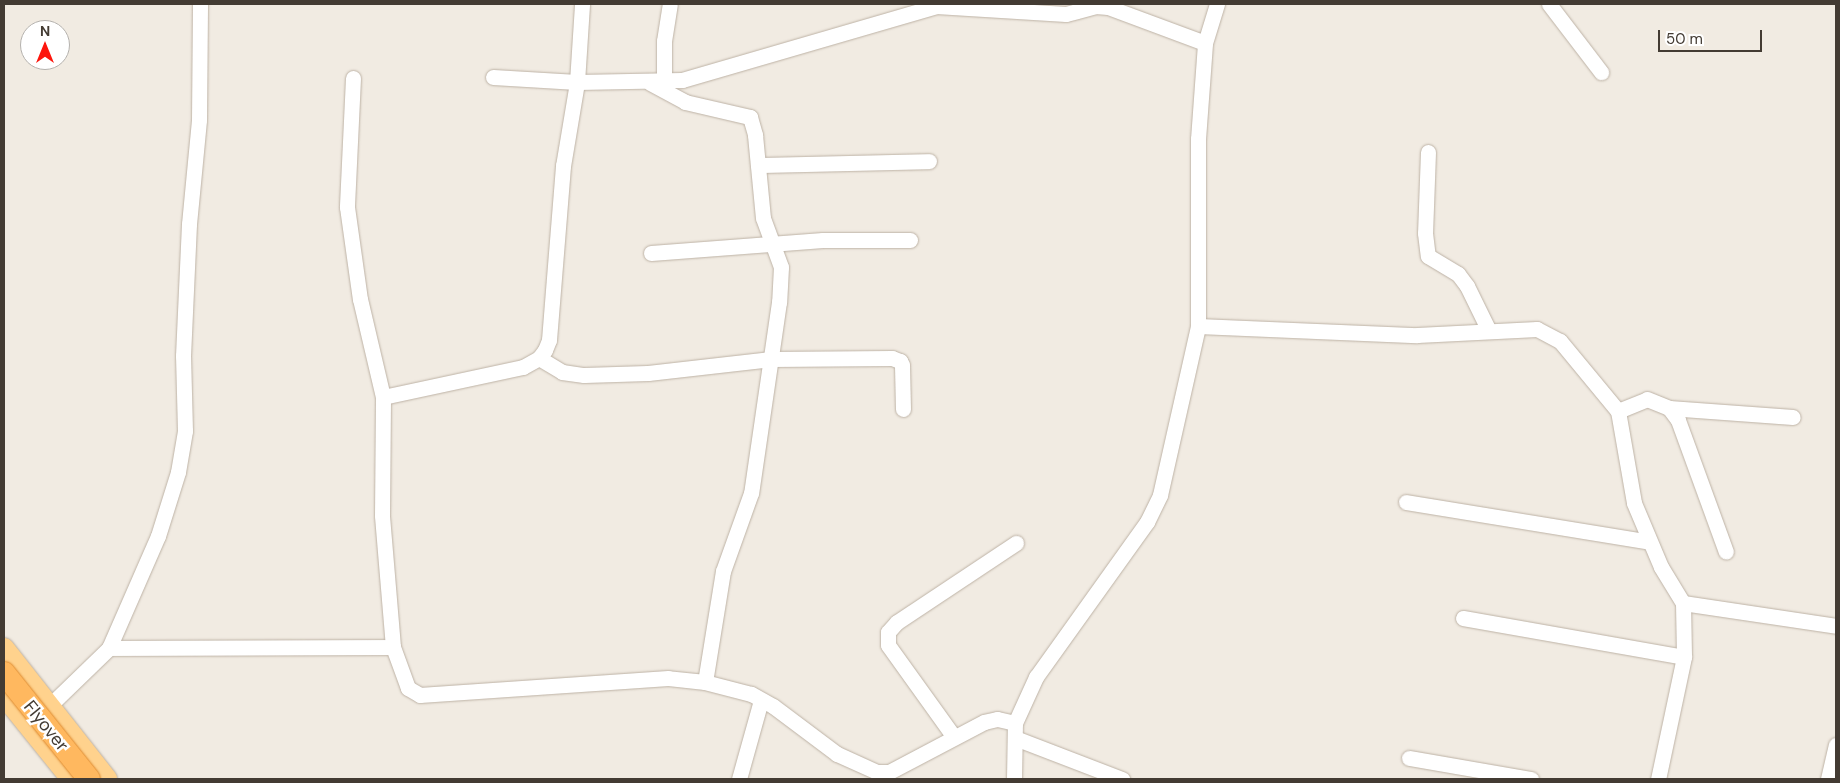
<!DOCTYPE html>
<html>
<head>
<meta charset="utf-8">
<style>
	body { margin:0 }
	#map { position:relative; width:1840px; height:783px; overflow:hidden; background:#f1ebe2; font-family:"DM Sans",sans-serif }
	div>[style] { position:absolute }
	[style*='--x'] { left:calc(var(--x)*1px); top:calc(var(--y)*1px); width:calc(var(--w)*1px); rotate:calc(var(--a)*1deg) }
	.roads { filter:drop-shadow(0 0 1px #bdb2a5) drop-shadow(0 0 1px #bdb2a5) }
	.minor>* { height:15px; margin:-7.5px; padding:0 7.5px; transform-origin:7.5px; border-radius:7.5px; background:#fff }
	.major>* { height:20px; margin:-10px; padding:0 10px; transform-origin:10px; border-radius:10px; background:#ffd28d }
	.bridges { filter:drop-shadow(0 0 1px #df8a2e) drop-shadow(0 0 1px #df8a2e) }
	.highway-bridge>* { height:22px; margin:-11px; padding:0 11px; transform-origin:11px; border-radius:11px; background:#ffb85f }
	span { translate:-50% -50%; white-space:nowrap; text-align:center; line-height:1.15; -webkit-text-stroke:5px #fff; paint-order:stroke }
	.street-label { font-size:18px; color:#433b33 }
	.frame { position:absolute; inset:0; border:5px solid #433b33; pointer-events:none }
	.north { position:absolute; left:20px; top:20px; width:50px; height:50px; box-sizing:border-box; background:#fff; border:1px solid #b4b1ad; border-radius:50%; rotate:0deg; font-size:14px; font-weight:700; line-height:20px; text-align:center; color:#433b33 }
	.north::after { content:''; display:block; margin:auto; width:18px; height:22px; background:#fd160d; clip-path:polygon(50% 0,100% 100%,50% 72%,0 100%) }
	.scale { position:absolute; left:1658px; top:30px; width:104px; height:22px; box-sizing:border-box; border:2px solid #433b33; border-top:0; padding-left:6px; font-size:15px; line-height:18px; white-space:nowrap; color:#433b33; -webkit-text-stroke:4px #fff; paint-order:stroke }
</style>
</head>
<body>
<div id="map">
	<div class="roads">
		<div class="minor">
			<i style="--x:1549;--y:4;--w:86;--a:52.6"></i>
			<i style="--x:493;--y:77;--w:84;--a:3.4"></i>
			<i style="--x:577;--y:82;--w:78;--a:-86.3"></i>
			<i style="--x:353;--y:78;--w:129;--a:92.7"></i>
			<i style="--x:347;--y:207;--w:93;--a:82"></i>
			<i style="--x:360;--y:299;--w:101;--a:76.8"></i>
			<i style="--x:664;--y:82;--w:41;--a:-90"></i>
			<i style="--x:664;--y:41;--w:37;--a:-81"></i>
			<i style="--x:650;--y:83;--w:40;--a:28"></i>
			<i style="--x:685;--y:102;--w:67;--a:13"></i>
			<i style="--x:750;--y:117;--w:19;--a:74"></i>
			<i style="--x:755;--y:135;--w:83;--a:84.5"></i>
			<i style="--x:763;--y:218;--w:52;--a:69.8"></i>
			<i style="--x:781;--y:267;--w:35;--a:93"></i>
			<i style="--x:779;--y:302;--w:193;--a:98.3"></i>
			<i style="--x:751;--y:493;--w:83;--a:109.7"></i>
			<i style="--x:723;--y:571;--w:112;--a:99.2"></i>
			<i style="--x:1428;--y:152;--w:81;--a:92.1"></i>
			<i style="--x:1425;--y:233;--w:23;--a:83"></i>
			<i style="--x:1428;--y:256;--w:35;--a:31"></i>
			<i style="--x:1458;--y:274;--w:15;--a:53"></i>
			<i style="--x:1467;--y:286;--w:50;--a:63.9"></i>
			<i style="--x:758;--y:165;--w:171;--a:-1.3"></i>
			<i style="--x:651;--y:253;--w:172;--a:-4.3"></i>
			<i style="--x:823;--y:240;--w:87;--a:0"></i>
			<i style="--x:1198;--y:326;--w:219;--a:2.4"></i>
			<i style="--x:1417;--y:335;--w:120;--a:-2.9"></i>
			<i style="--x:1537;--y:329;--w:26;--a:28"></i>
			<i style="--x:1560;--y:341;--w:91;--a:50.4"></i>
			<i style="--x:1618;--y:411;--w:93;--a:80.1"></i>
			<i style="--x:1634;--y:503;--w:69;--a:67.1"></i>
			<i style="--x:1661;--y:567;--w:42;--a:58.6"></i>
			<i style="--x:1683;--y:603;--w:54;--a:88.9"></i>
			<i style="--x:1684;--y:657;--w:125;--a:102"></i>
			<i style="--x:539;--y:358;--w:27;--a:31"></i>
			<i style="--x:562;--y:372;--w:22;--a:8"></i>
			<i style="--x:584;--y:375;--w:64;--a:-1.8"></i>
			<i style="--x:648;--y:373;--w:124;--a:-6.5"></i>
			<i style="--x:771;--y:359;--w:121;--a:-0.5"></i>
			<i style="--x:892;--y:358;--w:9;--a:21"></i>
			<i style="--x:900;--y:361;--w:4;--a:63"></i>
			<i style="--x:902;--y:365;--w:44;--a:88.7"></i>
			<i style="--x:1669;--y:408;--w:124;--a:4.2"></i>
			<i style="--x:1618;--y:411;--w:31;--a:-22"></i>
			<i style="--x:1647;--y:399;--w:24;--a:22"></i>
			<i style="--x:1669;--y:408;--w:15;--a:53"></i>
			<i style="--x:1678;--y:420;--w:140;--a:70"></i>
			<i style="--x:1406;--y:502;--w:246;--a:9.3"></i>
			<i style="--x:1683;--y:603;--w:155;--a:8.5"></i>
			<i style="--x:1463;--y:618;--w:224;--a:10"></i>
			<i style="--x:109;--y:648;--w:122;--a:-66.4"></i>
			<i style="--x:158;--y:536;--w:67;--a:-72.6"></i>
			<i style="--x:178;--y:472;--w:42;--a:-80.3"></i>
			<i style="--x:185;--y:431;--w:75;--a:-91.5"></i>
			<i style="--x:183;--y:356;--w:132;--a:-87.4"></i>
			<i style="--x:189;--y:224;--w:104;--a:-84.5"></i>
			<i style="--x:199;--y:120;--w:116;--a:-89.5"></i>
			<i style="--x:42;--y:713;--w:93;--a:-44.1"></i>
			<i style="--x:109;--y:648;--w:284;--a:-0.2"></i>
			<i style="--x:1015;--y:723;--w:18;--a:-167"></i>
			<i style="--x:997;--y:719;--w:13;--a:167"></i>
			<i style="--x:984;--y:722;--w:107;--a:152.2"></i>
			<i style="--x:889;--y:772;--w:12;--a:180"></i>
			<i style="--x:877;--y:772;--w:44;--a:-155.8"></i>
			<i style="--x:837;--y:754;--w:80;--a:-143.1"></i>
			<i style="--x:773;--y:706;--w:25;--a:-151"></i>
			<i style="--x:751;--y:694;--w:48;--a:-165.4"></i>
			<i style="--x:705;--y:682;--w:37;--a:-174"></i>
			<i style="--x:668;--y:678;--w:249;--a:176.1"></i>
			<i style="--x:420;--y:695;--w:14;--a:-150"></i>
			<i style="--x:408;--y:688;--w:44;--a:-110.1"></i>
			<i style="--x:393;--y:647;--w:132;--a:-94.8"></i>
			<i style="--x:382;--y:515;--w:118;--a:-89.5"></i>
			<i style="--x:383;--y:397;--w:143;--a:-12.1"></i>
			<i style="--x:523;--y:367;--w:18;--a:-29"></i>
			<i style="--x:539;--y:358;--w:10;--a:-53"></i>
			<i style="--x:545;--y:350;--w:11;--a:-68"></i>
			<i style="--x:549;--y:340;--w:175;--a:-85.4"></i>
			<i style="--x:563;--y:166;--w:85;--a:-80.5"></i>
			<i style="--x:577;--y:82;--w:105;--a:-1.1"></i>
			<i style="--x:682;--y:80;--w:265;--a:-16.2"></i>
			<i style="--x:936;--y:6;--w:130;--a:3.5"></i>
			<i style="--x:1066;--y:14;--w:30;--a:-15"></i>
			<i style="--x:1095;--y:6;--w:13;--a:4"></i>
			<i style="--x:1108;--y:7;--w:103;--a:20.4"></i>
			<i style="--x:954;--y:737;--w:113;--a:-125.7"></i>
			<i style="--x:888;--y:645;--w:13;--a:-90"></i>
			<i style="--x:888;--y:632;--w:13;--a:-48"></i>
			<i style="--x:897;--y:622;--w:143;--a:-33.6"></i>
			<i style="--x:1015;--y:738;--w:115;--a:21"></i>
			<i style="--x:1409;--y:758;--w:124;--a:9.8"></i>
			<i style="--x:739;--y:779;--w:82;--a:-74.4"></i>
			<i style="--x:1014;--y:779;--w:56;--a:-89"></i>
			<i style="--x:1015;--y:723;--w:51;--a:-65.5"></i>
			<i style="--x:1036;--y:677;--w:191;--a:-54.4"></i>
			<i style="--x:1147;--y:522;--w:30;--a:-64"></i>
			<i style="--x:1160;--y:495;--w:173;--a:-77.3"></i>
			<i style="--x:1198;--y:326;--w:187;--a:-90"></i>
			<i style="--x:1198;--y:139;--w:96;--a:-85.8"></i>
			<i style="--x:1205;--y:43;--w:41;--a:-72.9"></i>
			<i style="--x:1828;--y:779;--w:35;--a:-77"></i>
		</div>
		<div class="major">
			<i style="--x:4;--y:648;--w:167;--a:51.8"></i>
			<i style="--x:4;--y:696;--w:107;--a:51.1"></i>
		</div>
	</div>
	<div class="bridges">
		<div class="highway-bridge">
			<i style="--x:4;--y:673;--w:136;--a:51.3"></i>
		</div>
	</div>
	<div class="street-label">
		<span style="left:46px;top:726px;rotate:51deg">Flyover</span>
	</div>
	<div class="frame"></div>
	<div class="north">N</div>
	<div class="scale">50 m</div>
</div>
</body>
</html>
